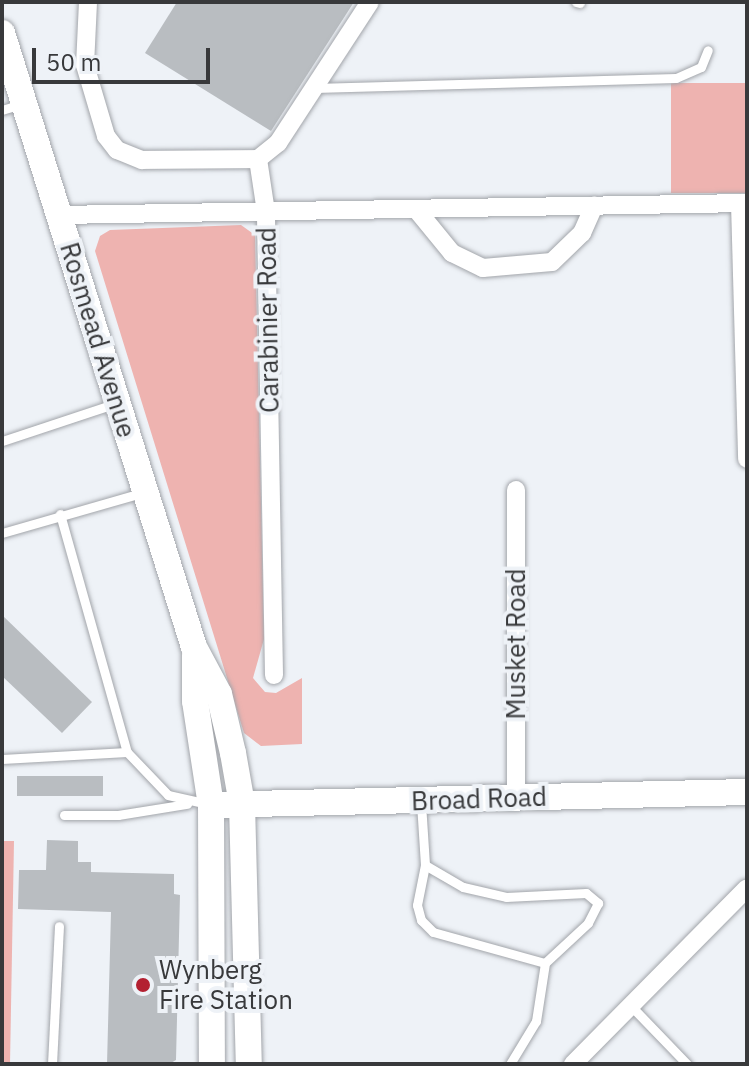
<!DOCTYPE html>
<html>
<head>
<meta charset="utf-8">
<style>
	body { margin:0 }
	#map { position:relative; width:749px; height:1066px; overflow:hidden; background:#eef2f7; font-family:"IBM Plex Sans",sans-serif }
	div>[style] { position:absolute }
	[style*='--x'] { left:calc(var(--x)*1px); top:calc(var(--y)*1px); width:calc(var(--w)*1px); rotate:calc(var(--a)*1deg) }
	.green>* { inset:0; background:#eeb3b0; transform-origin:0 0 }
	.building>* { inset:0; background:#b9bdc1; transform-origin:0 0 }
	.roads { filter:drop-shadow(0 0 2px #a2a5aa) drop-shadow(0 0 2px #a2a5aa) }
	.lane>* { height:9px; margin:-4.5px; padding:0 4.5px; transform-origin:4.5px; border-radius:4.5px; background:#fff }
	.street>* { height:18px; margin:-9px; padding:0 9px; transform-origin:9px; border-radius:9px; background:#fff }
	.secondary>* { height:26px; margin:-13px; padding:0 13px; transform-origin:13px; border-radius:13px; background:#fff }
	.dots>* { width:22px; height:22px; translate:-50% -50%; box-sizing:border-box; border:4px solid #eef2f7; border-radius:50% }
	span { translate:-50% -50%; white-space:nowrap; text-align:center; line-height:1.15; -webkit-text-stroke:8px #eef2f7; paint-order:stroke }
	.street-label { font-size:26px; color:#38393b }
	.poi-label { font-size:26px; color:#38393b }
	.left { translate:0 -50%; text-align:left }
	.frame { position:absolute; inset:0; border:4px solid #38393b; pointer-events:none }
	.scale { position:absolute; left:32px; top:48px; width:178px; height:36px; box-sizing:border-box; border:4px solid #38393b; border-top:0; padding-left:10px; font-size:24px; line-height:28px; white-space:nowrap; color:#38393b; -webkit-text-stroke:6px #eef2f7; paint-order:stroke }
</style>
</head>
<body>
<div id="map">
	<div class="green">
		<i style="left:747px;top:83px;width:110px;height:76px;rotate:90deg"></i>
		<i style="clip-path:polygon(241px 225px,255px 235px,264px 639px,253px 678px,265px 692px,276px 693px,302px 678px,302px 744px,261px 746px,244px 733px,95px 251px,100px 236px,110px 230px)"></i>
		<i style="clip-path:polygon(2px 841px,14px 841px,10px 1064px,2px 1064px)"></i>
	</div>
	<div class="building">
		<i style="clip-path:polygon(177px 2px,354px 2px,271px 131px,145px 53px)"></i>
		<i style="clip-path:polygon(2px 615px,92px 702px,62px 733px,2px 676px)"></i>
		<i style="left:103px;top:776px;width:20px;height:86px;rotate:90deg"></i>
		<i style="clip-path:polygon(47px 840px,78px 841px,78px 862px,91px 862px,91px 872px,174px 874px,174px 894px,180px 895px,176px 1060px,169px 1064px,107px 1064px,111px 912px,18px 909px,19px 870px,46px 870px)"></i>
	</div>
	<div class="roads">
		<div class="lane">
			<i style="--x:576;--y:2;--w:4;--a:14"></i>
			<i style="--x:314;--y:88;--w:362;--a:-1.6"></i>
			<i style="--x:676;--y:78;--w:27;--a:-24"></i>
			<i style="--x:701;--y:67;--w:18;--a:-68"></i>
			<i style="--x:2;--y:110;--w:21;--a:-17"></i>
			<i style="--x:2;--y:441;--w:118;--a:-18.3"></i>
			<i style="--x:60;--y:514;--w:247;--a:74.3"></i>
			<i style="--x:127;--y:752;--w:59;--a:46.4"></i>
			<i style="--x:168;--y:795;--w:41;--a:12.7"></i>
			<i style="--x:2;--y:533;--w:149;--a:-16"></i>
			<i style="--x:2;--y:759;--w:125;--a:-3.2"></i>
			<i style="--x:421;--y:803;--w:62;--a:86.3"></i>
			<i style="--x:425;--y:865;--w:41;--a:101.3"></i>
			<i style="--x:417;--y:905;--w:16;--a:75"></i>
			<i style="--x:421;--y:920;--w:17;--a:45"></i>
			<i style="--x:433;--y:932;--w:116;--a:15.5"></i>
			<i style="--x:64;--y:815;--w:54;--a:0"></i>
			<i style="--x:118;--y:815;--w:70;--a:-9.1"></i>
			<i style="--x:425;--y:865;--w:44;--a:30.1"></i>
			<i style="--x:463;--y:887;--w:44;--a:13.1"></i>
			<i style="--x:506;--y:897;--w:80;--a:-2.9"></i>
			<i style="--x:586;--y:893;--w:16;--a:40"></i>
			<i style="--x:598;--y:903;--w:22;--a:117"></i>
			<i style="--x:588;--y:923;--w:59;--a:137.1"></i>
			<i style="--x:545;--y:963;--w:59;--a:98.8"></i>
			<i style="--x:536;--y:1021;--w:50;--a:121.2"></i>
			<i style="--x:631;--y:1006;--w:81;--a:46"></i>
			<i style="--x:52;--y:1064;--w:138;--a:-87.1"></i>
		</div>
		<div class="street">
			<i style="--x:88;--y:2;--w:63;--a:92.7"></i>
			<i style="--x:85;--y:65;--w:74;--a:73.5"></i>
			<i style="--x:106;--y:136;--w:18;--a:52"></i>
			<i style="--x:117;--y:150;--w:27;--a:22"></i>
			<i style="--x:142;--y:160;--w:116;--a:-0.5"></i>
			<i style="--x:740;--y:203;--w:256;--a:88.4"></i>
			<i style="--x:416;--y:209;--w:57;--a:50.7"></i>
			<i style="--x:452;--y:253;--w:34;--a:26"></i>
			<i style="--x:483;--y:268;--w:69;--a:-5"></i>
			<i style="--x:552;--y:262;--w:42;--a:-44"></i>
			<i style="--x:582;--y:233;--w:30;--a:-66"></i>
			<i style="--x:59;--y:215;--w:688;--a:-1"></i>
			<i style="--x:516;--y:490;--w:307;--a:90"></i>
			<i style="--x:274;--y:675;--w:463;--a:-91"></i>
			<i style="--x:266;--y:212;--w:54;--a:-98.6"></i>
			<i style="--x:258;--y:159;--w:26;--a:-39"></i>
			<i style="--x:278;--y:143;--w:168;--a:-56.9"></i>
			<i style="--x:573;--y:1064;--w:247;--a:-45.3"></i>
		</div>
		<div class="secondary">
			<i style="--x:2;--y:33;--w:643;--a:72.64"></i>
			<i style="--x:194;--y:647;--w:53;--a:62"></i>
			<i style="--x:219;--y:694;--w:61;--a:76.7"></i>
			<i style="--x:233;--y:753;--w:52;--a:80"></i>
			<i style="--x:242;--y:804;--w:260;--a:88.5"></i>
			<i style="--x:195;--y:655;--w:46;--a:90"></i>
			<i style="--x:195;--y:701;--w:105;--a:81.3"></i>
			<i style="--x:211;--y:805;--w:259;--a:89.8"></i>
			<i style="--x:211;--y:805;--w:536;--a:-1.39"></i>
		</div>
	</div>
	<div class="dots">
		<i style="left:143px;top:985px;background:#b32031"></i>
	</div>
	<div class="street-label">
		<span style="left:268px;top:320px;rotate:-91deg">Carabinier Road</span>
		<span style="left:98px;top:340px;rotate:73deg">Rosmead Avenue</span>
		<span style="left:516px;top:644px;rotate:-90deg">Musket Road</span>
		<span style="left:479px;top:799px;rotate:-2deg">Broad Road</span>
	</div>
	<div class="poi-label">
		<span class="left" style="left:159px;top:985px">Wynberg<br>Fire Station</span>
	</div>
	<div class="frame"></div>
	<div class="scale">50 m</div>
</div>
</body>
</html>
